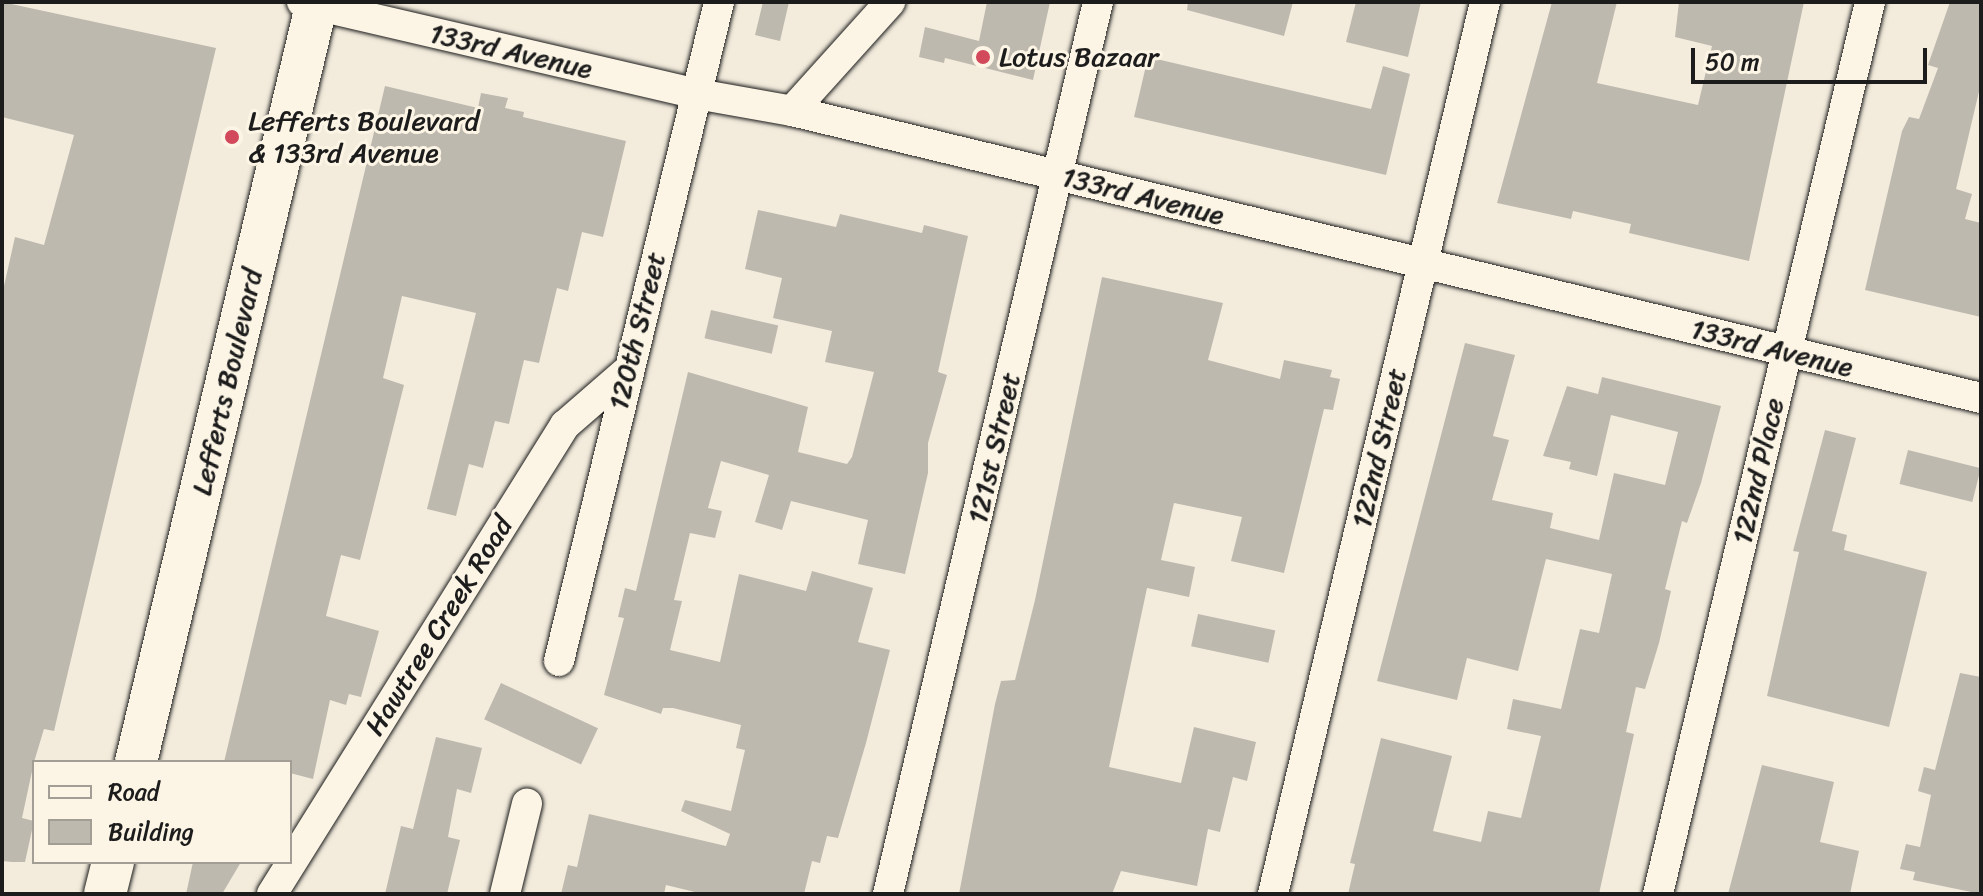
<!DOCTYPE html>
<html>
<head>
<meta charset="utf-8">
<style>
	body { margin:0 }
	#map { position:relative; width:1983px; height:896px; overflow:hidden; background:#f3ecdd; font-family:Sriracha,sans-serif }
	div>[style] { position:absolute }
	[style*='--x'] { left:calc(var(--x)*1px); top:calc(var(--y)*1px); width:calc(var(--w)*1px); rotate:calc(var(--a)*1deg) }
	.building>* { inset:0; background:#beb9ae; transform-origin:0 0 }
	.roads { filter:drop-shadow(0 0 2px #1c1c1c) drop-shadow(0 0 2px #1c1c1c) }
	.street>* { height:30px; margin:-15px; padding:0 15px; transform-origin:15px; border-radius:15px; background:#fcf5e5 }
	.secondary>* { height:42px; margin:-21px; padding:0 21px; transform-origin:21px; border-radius:21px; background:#fcf5e5 }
	.dots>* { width:22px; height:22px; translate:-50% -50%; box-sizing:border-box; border:4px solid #fcf5e5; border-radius:50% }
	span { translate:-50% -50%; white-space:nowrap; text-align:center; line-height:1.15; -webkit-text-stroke:6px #fcf5e5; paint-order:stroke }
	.street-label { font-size:28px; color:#1c1c1c }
	.poi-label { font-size:28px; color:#1c1c1c }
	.left { translate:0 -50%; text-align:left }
	.frame { position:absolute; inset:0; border:4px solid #1c1c1c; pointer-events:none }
	.legend { position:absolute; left:32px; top:760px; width:260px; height:104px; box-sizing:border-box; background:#fcf5e5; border:2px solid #a29e95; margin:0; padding:10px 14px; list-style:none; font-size:24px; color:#1c1c1c }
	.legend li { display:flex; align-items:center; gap:16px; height:40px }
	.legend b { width:40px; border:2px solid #a29e95 }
	.scale { position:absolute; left:1691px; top:48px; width:236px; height:36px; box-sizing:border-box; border:4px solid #1c1c1c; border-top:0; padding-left:10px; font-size:24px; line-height:28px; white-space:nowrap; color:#1c1c1c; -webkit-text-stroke:6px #fcf5e5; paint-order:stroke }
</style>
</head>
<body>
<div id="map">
	<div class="building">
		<i style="clip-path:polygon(2px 2px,216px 48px,54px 731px,44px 729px,34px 762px,22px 818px,34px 821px,25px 862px,12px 862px,2px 861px,2px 295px,15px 237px,44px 245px,74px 135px,2px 117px)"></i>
		<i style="clip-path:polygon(763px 2px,789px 2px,780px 41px,755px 35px)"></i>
		<i style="clip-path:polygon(987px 2px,1050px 2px,1033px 80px,945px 58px,944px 63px,919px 57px,925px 27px,979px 41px)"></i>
		<i style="clip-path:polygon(1188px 2px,1293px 2px,1284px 36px,1187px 10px)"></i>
		<i style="clip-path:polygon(1356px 2px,1421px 2px,1408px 57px,1346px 42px)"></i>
		<i style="clip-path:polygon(1552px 2px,1617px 2px,1597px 83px,1698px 105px,1712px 46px,1675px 37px,1679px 2px,1804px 2px,1749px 261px,1629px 233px,1631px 224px,1573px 211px,1571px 219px,1497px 203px)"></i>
		<i style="clip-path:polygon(1950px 2px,1981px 2px,1981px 83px,1956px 189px,1972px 194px,1965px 219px,1981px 223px,1981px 317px,1865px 290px,1902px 131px,1909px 117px,1919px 119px,1938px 68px,1928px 65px)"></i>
		<i style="clip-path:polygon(1148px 57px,1371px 109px,1383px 66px,1410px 74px,1386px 175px,1134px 117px)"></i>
		<i style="clip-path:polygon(385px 86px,478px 108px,481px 93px,508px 98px,505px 108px,524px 112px,523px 117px,626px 141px,603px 237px,582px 232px,568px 291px,557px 288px,539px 363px,524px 360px,509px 424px,495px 421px,483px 468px,469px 464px,456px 516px,427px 509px,476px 313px,402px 296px,383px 378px,404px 385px,360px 560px,341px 555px,326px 616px,379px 631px,361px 697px,349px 694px,346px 705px,330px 700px,313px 779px,290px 773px,290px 762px,224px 762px)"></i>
		<i style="clip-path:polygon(758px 210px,836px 227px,840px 214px,922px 233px,924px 225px,968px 236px,938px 372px,947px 375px,928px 443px,928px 473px,905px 574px,858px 564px,868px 520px,791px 501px,782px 530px,755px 522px,769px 475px,721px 461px,708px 508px,722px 511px,715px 538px,690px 533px,674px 600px,682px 601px,670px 650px,720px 662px,739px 574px,806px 591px,812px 571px,873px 588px,858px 642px,890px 650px,866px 743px,838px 838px,827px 836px,820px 863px,812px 861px,804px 894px,703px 894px,666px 885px,664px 894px,561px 894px,568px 865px,577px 867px,589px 814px,726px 846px,730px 834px,681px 811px,685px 800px,731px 811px,745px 750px,736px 748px,741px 725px,673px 708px,663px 708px,661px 714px,604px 695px,624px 618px,618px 617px,625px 588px,636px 591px,688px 372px,808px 407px,798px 452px,847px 464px,852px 457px,874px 372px,825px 362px,832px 331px,773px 318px,782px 278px,745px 269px)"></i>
		<i style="clip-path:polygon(1102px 277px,1223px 303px,1208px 360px,1280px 379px,1284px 360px,1332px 370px,1330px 377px,1340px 379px,1333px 410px,1324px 409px,1284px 573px,1231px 561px,1242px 517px,1174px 503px,1161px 560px,1195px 567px,1189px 597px,1147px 588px,1109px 767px,1181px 783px,1194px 727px,1256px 742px,1247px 781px,1233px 777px,1220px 832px,1208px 829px,1197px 886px,1121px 871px,1112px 894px,959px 894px,995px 704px,1001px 681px,1015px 680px,1035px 600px)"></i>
		<i style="left:711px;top:310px;width:69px;height:29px;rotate:13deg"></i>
		<i style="clip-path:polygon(1465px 343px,1515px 355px,1493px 436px,1509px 440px,1492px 500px,1553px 513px,1550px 528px,1599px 540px,1614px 473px,1665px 485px,1678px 432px,1611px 415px,1597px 476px,1569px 469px,1571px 462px,1543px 456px,1567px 386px,1598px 394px,1602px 377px,1721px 406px,1701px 483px,1687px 523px,1682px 521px,1665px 589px,1671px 591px,1659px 643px,1645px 689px,1636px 687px,1626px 732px,1634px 734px,1599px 894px,1348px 894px,1355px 864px,1350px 863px,1381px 738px,1452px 756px,1433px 831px,1481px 842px,1488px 811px,1521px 818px,1541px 736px,1507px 729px,1513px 699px,1561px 709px,1580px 629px,1599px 633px,1612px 574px,1546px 559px,1518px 671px,1467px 658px,1457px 700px,1377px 681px)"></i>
		<i style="clip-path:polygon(1825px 430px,1856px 438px,1832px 531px,1847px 535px,1844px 550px,1927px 572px,1889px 727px,1767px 696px,1799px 552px,1793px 551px)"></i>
		<i style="left:1908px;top:450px;width:75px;height:35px;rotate:14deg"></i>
		<i style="left:1198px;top:614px;width:79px;height:33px;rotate:12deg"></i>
		<i style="clip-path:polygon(1960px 673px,1981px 677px,1981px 894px,1913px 880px,1915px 872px,1900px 869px,1906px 844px,1920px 847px,1931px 795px,1918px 791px,1924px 767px,1935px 770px)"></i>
		<i style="left:501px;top:683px;width:107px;height:40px;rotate:25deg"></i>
		<i style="clip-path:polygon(436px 737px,482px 748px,471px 793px,457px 789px,448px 837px,460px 840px,447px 894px,385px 894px,401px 826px,413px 829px)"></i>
		<i style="clip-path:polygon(1762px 765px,1834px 782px,1820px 842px,1859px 851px,1850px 894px,1728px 894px)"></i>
		<i style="clip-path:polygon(193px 862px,241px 862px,222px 894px,186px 894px)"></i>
	</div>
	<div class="roads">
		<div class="street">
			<i style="--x:302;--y:2;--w:406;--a:13.1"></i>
			<i style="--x:697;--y:94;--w:97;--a:10.1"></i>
			<i style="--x:792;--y:111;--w:1223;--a:13.57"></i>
			<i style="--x:792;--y:111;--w:147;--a:-48"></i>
			<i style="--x:559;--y:661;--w:678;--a:-76.35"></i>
			<i style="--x:272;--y:894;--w:553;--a:-58.01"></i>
			<i style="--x:565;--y:425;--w:79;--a:-40.9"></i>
			<i style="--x:505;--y:894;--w:93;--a:-76.3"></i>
			<i style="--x:888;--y:894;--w:916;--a:-76.75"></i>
			<i style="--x:1273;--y:894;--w:917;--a:-76.63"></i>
			<i style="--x:1658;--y:894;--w:917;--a:-76.63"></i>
		</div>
		<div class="secondary">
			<i style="--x:136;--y:762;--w:781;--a:-76.6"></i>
			<i style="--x:105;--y:894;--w:33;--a:-76"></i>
		</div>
	</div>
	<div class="dots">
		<i style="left:983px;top:57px;background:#d1495b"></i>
		<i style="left:232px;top:137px;background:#d1495b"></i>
	</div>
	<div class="street-label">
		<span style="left:511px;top:51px;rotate:13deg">133rd Avenue</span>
		<span style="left:1143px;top:196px;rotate:14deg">133rd Avenue</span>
		<span style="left:637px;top:331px;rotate:-76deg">120th Street</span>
		<span style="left:1772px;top:348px;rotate:14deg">133rd Avenue</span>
		<span style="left:227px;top:382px;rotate:-77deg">Lefferts Boulevard</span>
		<span style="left:994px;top:448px;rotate:-77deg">121st Street</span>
		<span style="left:1379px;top:448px;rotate:-77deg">122nd Street</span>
		<span style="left:1758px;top:471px;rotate:-77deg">122nd Place</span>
		<span style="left:439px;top:626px;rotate:-58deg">Hawtree Creek Road</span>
	</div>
	<div class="poi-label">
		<span class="left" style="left:999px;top:57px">Lotus Bazaar</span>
		<span class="left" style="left:248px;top:137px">Lefferts Boulevard<br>&amp; 133rd Avenue</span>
	</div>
	<div class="frame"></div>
	<ul class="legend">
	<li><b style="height:10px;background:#fcf5e5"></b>Road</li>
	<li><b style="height:22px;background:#beb9ae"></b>Building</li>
	</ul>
	<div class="scale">50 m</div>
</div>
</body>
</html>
